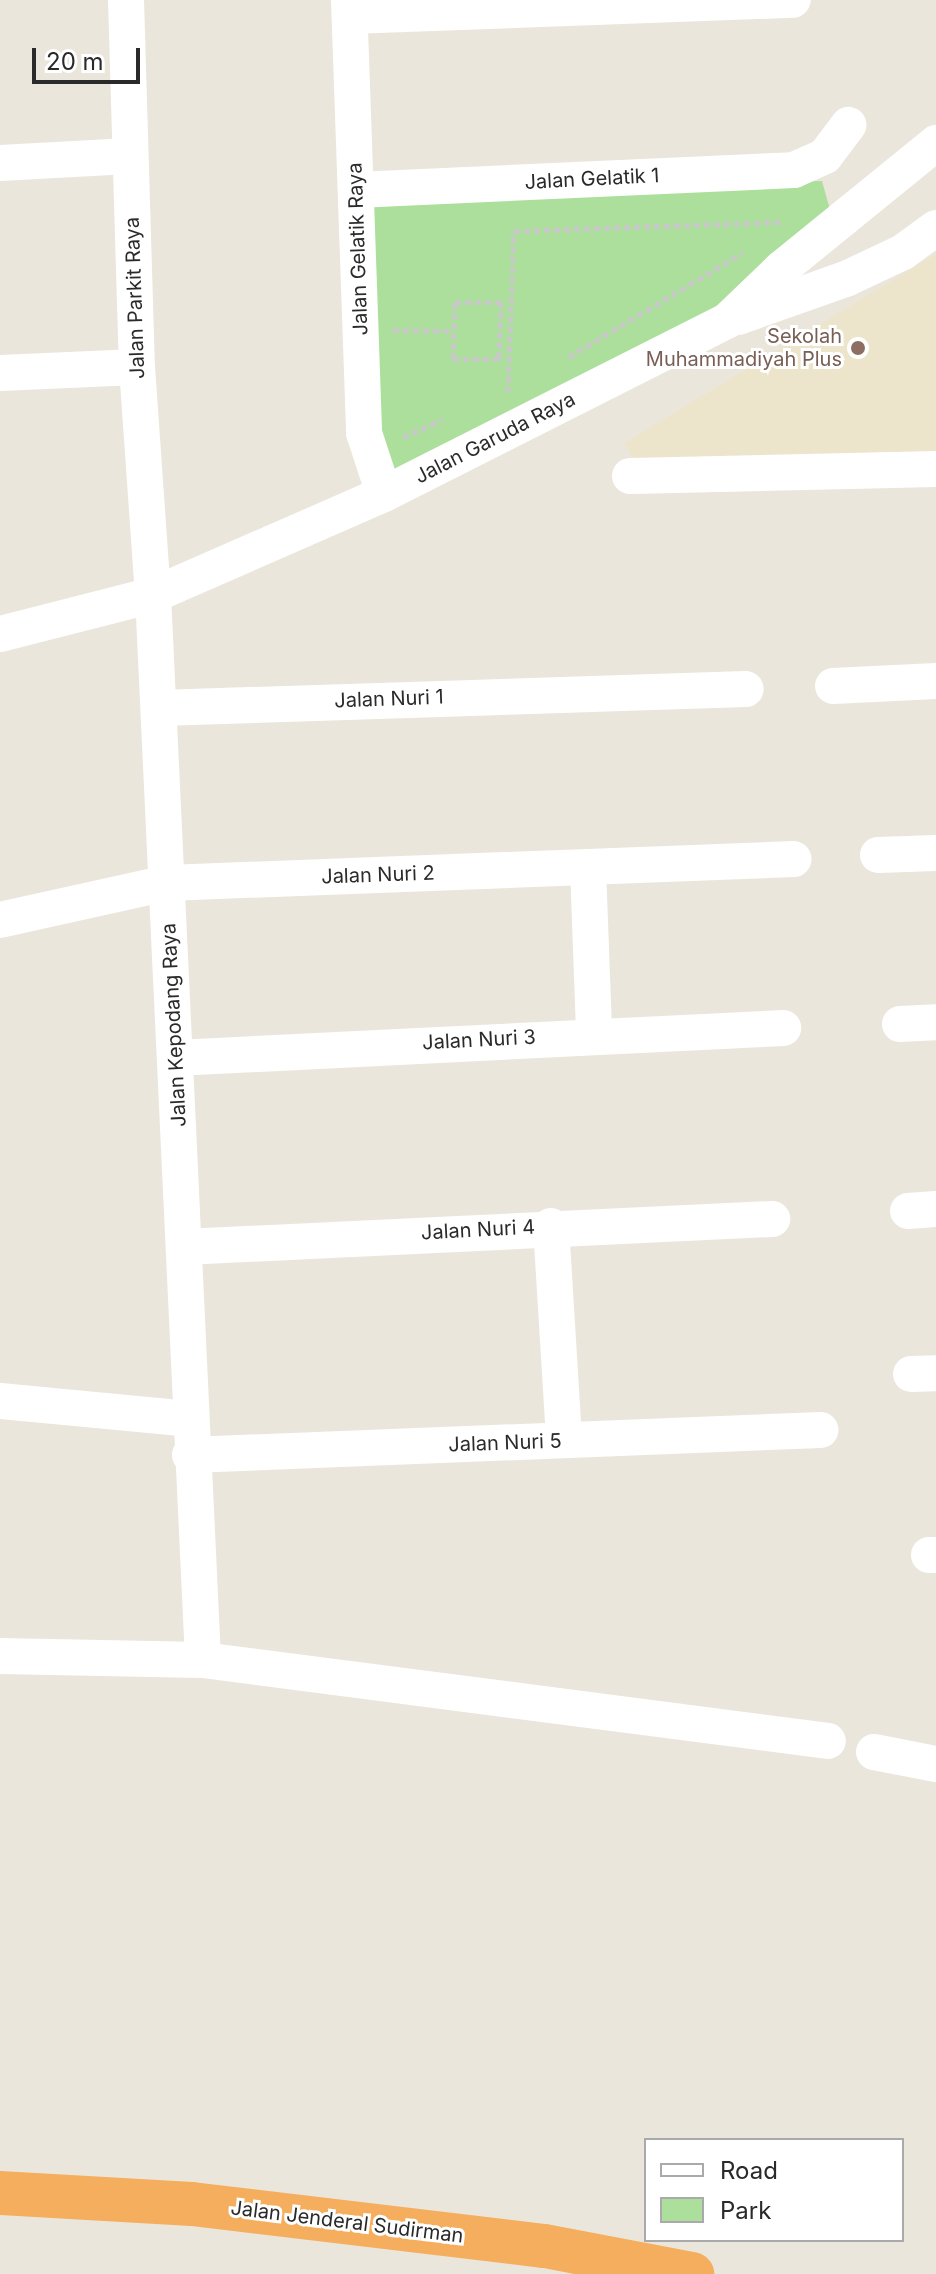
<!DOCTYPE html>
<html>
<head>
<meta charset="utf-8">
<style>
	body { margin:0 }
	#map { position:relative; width:936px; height:2274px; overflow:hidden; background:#ebe6dc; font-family:Inter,sans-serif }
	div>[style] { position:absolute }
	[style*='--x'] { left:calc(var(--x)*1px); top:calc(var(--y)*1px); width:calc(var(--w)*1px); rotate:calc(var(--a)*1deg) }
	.education>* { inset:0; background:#ece5cc }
	.green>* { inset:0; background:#acdf9b }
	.path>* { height:5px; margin-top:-2.5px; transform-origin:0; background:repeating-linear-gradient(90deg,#c8c8c8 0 6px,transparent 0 10px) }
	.street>* { height:36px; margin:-18px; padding:0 18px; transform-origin:18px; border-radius:18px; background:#fff }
	.highway>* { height:44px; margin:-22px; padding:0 22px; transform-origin:22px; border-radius:22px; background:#f5ae5d }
	.dots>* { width:22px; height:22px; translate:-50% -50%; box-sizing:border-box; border:4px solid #fff; border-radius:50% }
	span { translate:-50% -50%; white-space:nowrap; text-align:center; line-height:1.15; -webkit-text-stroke:6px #fff; paint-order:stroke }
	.street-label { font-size:20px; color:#2a2a2a }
	.education-label { font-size:20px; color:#785e54 }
	.right { translate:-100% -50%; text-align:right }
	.legend { position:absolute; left:644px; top:2138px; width:260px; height:104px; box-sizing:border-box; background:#fff; border:2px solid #aaa; margin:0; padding:10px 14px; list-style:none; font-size:24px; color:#2a2a2a }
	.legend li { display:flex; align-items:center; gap:16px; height:40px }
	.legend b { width:40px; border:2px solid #aaa }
	.scale { position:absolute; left:32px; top:48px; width:108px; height:36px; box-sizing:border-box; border:4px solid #2a2a2a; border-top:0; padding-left:10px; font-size:24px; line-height:28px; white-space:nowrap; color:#2a2a2a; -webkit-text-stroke:6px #fff; paint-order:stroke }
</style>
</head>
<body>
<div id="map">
	<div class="education">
		<i style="clip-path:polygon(936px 254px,936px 453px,634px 460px,624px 443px)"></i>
	</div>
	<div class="green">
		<i style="clip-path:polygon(822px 181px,834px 224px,728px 319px,390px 484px,378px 444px,365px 190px)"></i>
	</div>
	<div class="path">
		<i style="--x:455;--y:302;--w:46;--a:0"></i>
		<i style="--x:501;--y:302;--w:57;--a:92"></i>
		<i style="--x:499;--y:359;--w:46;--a:180"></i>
		<i style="--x:453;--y:359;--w:57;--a:-88"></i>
		<i style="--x:393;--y:330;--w:60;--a:1"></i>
		<i style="--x:569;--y:357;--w:202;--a:-31"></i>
		<i style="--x:508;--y:392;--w:161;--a:-87.9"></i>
		<i style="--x:514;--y:231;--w:266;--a:-1.9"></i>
		<i style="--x:403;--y:437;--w:43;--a:-23.6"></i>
	</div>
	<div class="street">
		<i style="--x:126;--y:0;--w:367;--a:88.3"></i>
		<i style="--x:137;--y:367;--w:229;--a:86"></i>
		<i style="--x:153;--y:595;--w:1066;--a:87.31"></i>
		<i style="--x:203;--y:1660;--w:630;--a:7.38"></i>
		<i style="--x:349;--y:0;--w:433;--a:88"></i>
		<i style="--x:364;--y:433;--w:64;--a:71.8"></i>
		<i style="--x:350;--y:16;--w:443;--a:-2.1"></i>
		<i style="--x:0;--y:163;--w:129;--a:-3.1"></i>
		<i style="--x:356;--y:190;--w:438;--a:-2.6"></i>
		<i style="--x:794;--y:170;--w:34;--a:-24"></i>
		<i style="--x:825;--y:156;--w:39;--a:-53"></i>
		<i style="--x:738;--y:317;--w:117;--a:-19.5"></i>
		<i style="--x:848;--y:278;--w:61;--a:-25.3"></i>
		<i style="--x:903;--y:252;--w:41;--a:-36"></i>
		<i style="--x:0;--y:373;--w:137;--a:-2.5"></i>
		<i style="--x:630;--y:476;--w:306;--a:-1.3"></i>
		<i style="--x:0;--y:634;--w:158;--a:-14.3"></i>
		<i style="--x:153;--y:595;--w:252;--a:-23.6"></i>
		<i style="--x:384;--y:494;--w:386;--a:-26.8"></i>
		<i style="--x:728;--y:320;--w:74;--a:-43.9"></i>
		<i style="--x:781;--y:269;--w:200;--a:-39.1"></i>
		<i style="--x:833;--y:686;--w:103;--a:-2.8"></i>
		<i style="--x:159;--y:708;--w:587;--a:-1.85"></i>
		<i style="--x:878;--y:855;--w:58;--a:-2"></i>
		<i style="--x:588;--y:867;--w:166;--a:87.9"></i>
		<i style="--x:0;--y:920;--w:171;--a:-12.5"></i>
		<i style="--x:167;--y:883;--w:627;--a:-2.19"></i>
		<i style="--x:900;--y:1024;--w:36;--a:-3"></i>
		<i style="--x:175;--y:1058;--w:609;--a:-2.82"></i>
		<i style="--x:908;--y:1211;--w:28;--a:-4"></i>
		<i style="--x:551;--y:1226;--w:214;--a:86.5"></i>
		<i style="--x:184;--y:1247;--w:589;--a:-2.73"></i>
		<i style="--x:911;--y:1374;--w:25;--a:-2"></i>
		<i style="--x:0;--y:1401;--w:190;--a:5.4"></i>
		<i style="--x:190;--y:1455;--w:631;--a:-2.27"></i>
		<i style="--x:929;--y:1555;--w:7;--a:0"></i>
		<i style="--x:0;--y:1656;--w:203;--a:1.1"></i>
		<i style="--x:874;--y:1752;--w:63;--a:11"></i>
	</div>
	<div class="highway">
		<i style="--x:0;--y:2193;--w:192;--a:3.3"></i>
		<i style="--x:192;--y:2204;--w:355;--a:6.8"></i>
		<i style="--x:545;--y:2246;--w:150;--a:10.8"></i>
	</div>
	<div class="dots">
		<i style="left:858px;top:348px;background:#8d6e63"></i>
	</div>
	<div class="street-label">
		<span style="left:592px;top:179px;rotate:-3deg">Jalan Gelatik 1</span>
		<span style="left:358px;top:249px;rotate:-92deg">Jalan Gelatik Raya</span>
		<span style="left:135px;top:298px;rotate:-92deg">Jalan Parkit Raya</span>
		<span style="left:495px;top:438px;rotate:-27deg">Jalan Garuda Raya</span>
		<span style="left:389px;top:699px;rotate:-2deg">Jalan Nuri 1</span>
		<span style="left:378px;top:875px;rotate:-2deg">Jalan Nuri 2</span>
		<span style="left:174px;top:1025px;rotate:-93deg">Jalan Kepodang Raya</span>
		<span style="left:479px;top:1040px;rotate:-3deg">Jalan Nuri 3</span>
		<span style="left:478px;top:1230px;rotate:-3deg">Jalan Nuri 4</span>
		<span style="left:505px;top:1443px;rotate:-2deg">Jalan Nuri 5</span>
		<span style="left:347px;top:2222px;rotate:7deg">Jalan Jenderal Sudirman</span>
	</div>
	<div class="education-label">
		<span class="right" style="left:842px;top:348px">Sekolah<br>Muhammadiyah Plus</span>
	</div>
	<ul class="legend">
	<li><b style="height:10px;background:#fff"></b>Road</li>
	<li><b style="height:22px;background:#acdf9b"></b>Park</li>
	</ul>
	<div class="scale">20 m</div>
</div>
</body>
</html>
